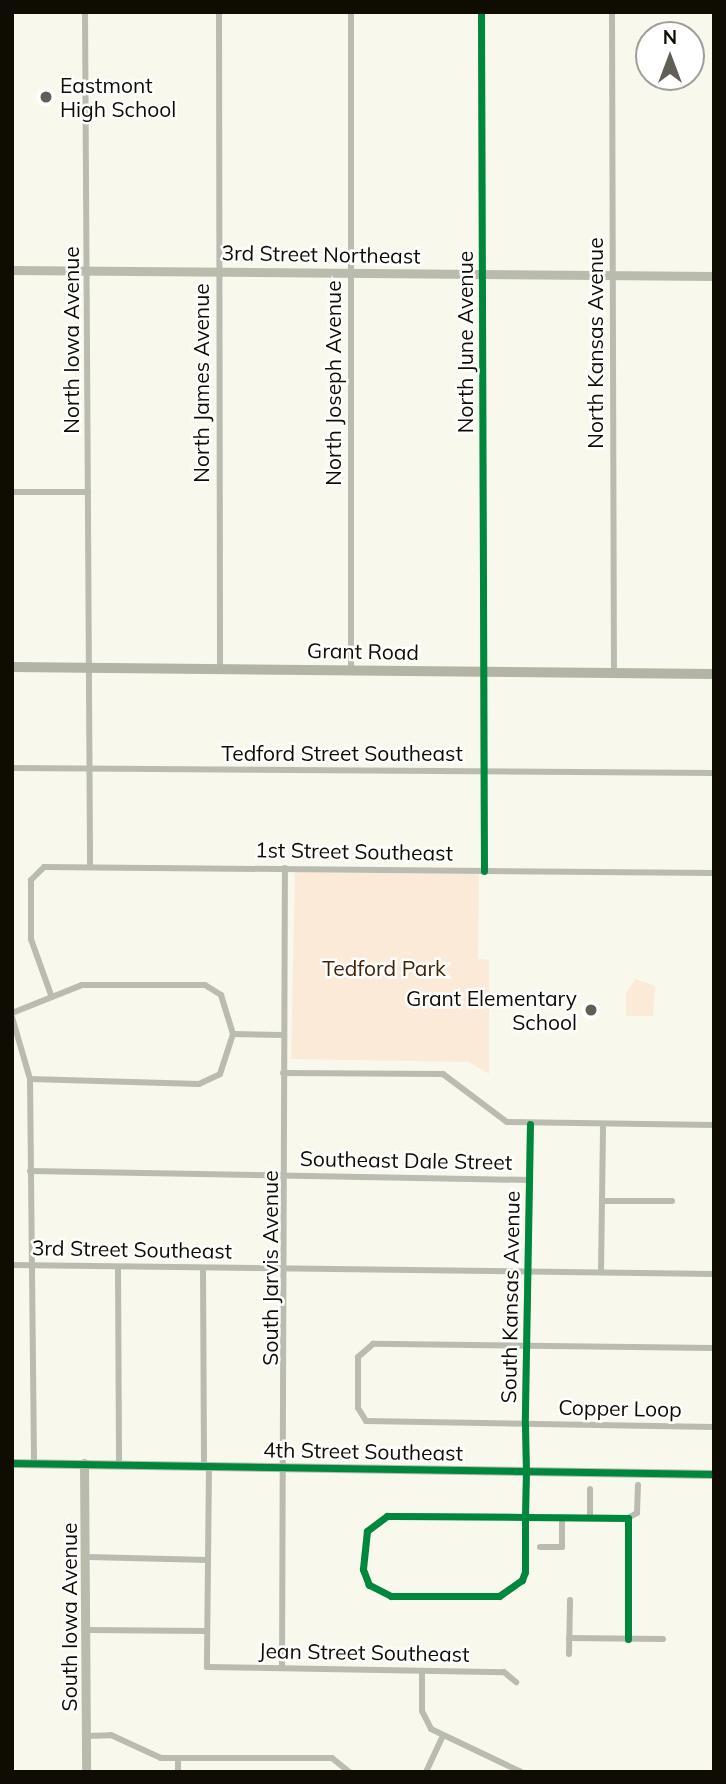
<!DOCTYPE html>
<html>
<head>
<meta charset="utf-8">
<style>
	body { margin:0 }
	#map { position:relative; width:726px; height:1784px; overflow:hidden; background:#f9f8ed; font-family:Mulish,sans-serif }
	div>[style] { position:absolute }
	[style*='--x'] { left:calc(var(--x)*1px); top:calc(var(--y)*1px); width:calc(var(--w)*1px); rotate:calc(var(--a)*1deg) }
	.green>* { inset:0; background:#fcead8 }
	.street>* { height:6px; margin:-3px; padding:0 3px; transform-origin:3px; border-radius:3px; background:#bbbcb1 }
	.secondary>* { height:9px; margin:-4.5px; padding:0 4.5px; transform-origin:4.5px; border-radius:4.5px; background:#b9bcad }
	.primary>* { height:10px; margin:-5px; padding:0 5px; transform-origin:5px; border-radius:5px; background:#b2b4a4 }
	.cycleway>* { height:7px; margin:-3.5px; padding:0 3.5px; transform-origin:3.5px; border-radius:3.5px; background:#00873e }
	.dots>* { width:19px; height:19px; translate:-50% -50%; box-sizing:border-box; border:4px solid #fff; border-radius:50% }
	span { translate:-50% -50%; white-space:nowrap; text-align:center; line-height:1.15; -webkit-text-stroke:5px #fff; paint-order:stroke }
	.poi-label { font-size:21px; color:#0f0d03 }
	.left { translate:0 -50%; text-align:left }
	.right { translate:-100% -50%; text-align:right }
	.street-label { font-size:21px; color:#0f0d03 }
	.park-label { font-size:21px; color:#412205 }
	.frame { position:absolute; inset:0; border:14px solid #0f0d03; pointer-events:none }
	.north { position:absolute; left:635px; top:21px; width:70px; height:70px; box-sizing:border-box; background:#fff; border:2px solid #9f9e9a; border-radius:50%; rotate:0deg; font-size:19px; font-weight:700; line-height:28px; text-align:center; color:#0f0d03 }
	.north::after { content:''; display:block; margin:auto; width:24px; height:32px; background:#615f55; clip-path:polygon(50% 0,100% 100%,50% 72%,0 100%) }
</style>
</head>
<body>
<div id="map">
	<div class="green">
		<i style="clip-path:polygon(295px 872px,479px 874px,478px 959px,489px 960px,489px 1074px,469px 1062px,291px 1059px)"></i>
		<i style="clip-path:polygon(635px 979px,655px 986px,653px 1016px,626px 1016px,626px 993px)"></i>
	</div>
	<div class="street">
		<i style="--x:85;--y:12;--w:854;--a:89.66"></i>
		<i style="--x:219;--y:12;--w:658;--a:89.91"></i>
		<i style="--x:351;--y:12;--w:659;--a:90"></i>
		<i style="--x:481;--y:12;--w:859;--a:89.8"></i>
		<i style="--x:612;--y:12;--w:661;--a:89.83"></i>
		<i style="--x:12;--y:492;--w:76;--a:0"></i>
		<i style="--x:12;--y:768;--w:702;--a:0.41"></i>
		<i style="--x:51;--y:995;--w:59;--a:-109.7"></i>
		<i style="--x:31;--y:939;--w:59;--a:-90"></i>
		<i style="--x:31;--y:880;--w:18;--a:-45"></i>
		<i style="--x:44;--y:867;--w:670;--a:0.51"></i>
		<i style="--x:12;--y:1013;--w:75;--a:-21.8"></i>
		<i style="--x:82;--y:985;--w:123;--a:0"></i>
		<i style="--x:205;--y:985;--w:19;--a:32"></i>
		<i style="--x:221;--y:995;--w:41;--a:72.9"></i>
		<i style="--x:12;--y:1017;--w:65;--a:73.8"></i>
		<i style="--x:30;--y:1079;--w:384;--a:89.4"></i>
		<i style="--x:233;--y:1034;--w:50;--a:1.1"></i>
		<i style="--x:283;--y:1073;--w:160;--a:0.4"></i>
		<i style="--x:443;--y:1074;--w:80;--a:36.9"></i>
		<i style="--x:507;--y:1122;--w:207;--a:0.8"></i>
		<i style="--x:30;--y:1079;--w:169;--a:1.7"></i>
		<i style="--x:199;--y:1084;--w:23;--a:-25"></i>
		<i style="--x:220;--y:1074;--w:42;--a:-72"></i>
		<i style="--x:530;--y:1124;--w:300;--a:91"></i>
		<i style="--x:525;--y:1424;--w:47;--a:88.8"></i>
		<i style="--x:526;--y:1471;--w:46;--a:91.2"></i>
		<i style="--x:525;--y:1517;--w:55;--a:90"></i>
		<i style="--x:525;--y:1572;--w:9;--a:111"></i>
		<i style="--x:522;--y:1580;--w:28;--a:145"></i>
		<i style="--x:499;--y:1596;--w:108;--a:180"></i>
		<i style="--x:391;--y:1596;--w:25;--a:-153"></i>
		<i style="--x:369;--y:1585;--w:17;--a:-111"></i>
		<i style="--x:363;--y:1569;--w:38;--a:-84"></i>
		<i style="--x:367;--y:1531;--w:25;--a:-37"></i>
		<i style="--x:387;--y:1516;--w:6;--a:0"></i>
		<i style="--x:393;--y:1516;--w:132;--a:0.4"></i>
		<i style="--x:525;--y:1517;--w:103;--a:0.6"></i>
		<i style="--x:628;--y:1518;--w:121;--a:90"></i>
		<i style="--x:30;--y:1171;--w:500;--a:1.03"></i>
		<i style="--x:602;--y:1201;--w:70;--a:0"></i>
		<i style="--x:12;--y:1265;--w:702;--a:0.73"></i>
		<i style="--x:118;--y:1267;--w:196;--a:89.7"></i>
		<i style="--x:203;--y:1268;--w:198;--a:89.7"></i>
		<i style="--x:601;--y:1272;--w:148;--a:-89.2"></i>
		<i style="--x:714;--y:1348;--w:341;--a:-179.3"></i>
		<i style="--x:373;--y:1344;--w:20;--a:139"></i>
		<i style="--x:358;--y:1357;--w:51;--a:90"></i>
		<i style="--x:358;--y:1408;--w:15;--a:58"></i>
		<i style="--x:366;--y:1421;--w:348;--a:1"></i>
		<i style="--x:209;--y:1466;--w:201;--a:90.6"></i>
		<i style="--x:207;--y:1667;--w:297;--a:1"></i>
		<i style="--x:504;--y:1672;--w:16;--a:40"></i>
		<i style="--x:590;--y:1489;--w:29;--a:90"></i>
		<i style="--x:628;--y:1518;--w:10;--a:-29"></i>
		<i style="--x:637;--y:1513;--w:28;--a:-88"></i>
		<i style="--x:540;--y:1547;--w:22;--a:0"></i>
		<i style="--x:562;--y:1547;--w:29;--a:-90"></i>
		<i style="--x:88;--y:1557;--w:120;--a:1.4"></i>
		<i style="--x:88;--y:1630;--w:119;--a:0.5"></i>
		<i style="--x:569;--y:1638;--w:94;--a:0.6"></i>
		<i style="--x:569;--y:1654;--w:54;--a:-88.9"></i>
		<i style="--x:282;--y:1668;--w:800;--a:-89.79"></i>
		<i style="--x:422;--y:1671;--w:40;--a:90"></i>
		<i style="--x:422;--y:1711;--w:20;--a:63"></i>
		<i style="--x:431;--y:1729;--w:100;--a:25.5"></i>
		<i style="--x:86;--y:1736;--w:25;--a:-2"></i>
		<i style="--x:111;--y:1735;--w:55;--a:24.7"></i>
		<i style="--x:161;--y:1758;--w:171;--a:0"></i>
		<i style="--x:332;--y:1758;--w:22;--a:39"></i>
		<i style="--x:178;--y:1758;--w:14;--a:90"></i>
		<i style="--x:426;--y:1772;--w:38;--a:-65"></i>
	</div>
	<div class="secondary">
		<i style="--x:12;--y:270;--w:702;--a:0.49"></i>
		<i style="--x:12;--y:1463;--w:702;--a:0.9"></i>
		<i style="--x:84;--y:1463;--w:309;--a:89.6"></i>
	</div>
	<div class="primary">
		<i style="--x:12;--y:667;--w:702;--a:0.57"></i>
	</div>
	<div class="cycleway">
		<i style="--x:481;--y:12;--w:859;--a:89.8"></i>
		<i style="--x:530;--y:1124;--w:300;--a:91"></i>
		<i style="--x:525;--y:1424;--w:47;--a:88.8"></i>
		<i style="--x:526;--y:1471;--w:46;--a:91.2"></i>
		<i style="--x:525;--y:1517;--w:55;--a:90"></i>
		<i style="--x:525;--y:1572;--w:9;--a:111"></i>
		<i style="--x:522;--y:1580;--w:28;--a:145"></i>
		<i style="--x:499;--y:1596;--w:108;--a:180"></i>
		<i style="--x:391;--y:1596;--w:25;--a:-153"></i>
		<i style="--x:369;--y:1585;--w:17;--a:-111"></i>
		<i style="--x:363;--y:1569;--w:38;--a:-84"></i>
		<i style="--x:367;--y:1531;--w:25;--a:-37"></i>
		<i style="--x:387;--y:1516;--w:6;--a:0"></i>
		<i style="--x:393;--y:1516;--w:132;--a:0.4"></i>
		<i style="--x:525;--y:1517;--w:103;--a:0.6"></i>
		<i style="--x:628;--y:1518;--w:121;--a:90"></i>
		<i style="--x:12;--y:1463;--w:702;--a:0.9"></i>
	</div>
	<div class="dots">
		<i style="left:46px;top:97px;background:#615f55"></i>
		<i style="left:591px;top:1010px;background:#615f55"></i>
	</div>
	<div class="poi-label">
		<span class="left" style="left:60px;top:97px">Eastmont<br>High School</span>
		<span class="right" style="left:577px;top:1010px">Grant Elementary<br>School</span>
	</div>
	<div class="street-label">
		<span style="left:321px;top:254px;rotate:1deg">3rd Street Northeast</span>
		<span style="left:71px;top:340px;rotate:-90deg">North Iowa Avenue</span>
		<span style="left:465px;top:342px;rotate:-90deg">North June Avenue</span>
		<span style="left:595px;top:343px;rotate:-90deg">North Kansas Avenue</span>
		<span style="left:201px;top:383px;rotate:-90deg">North James Avenue</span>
		<span style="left:333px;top:383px;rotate:-90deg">North Joseph Avenue</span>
		<span style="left:363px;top:651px;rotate:1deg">Grant Road</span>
		<span style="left:342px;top:753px">Tedford Street Southeast</span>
		<span style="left:354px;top:851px;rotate:1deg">1st Street Southeast</span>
		<span style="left:406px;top:1160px;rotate:1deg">Southeast Dale Street</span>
		<span style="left:132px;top:1249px;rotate:1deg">3rd Street Southeast</span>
		<span style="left:270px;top:1268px;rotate:-90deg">South Jarvis Avenue</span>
		<span style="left:510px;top:1297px;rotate:-89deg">South Kansas Avenue</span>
		<span style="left:620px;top:1408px;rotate:1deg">Copper Loop</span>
		<span style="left:363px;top:1451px;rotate:1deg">4th Street Southeast</span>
		<span style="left:69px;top:1617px;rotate:-90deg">South Iowa Avenue</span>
		<span style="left:364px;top:1652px;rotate:1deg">Jean Street Southeast</span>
	</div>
	<div class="park-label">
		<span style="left:384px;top:968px">Tedford Park</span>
	</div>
	<div class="frame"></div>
	<div class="north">N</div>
</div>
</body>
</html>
